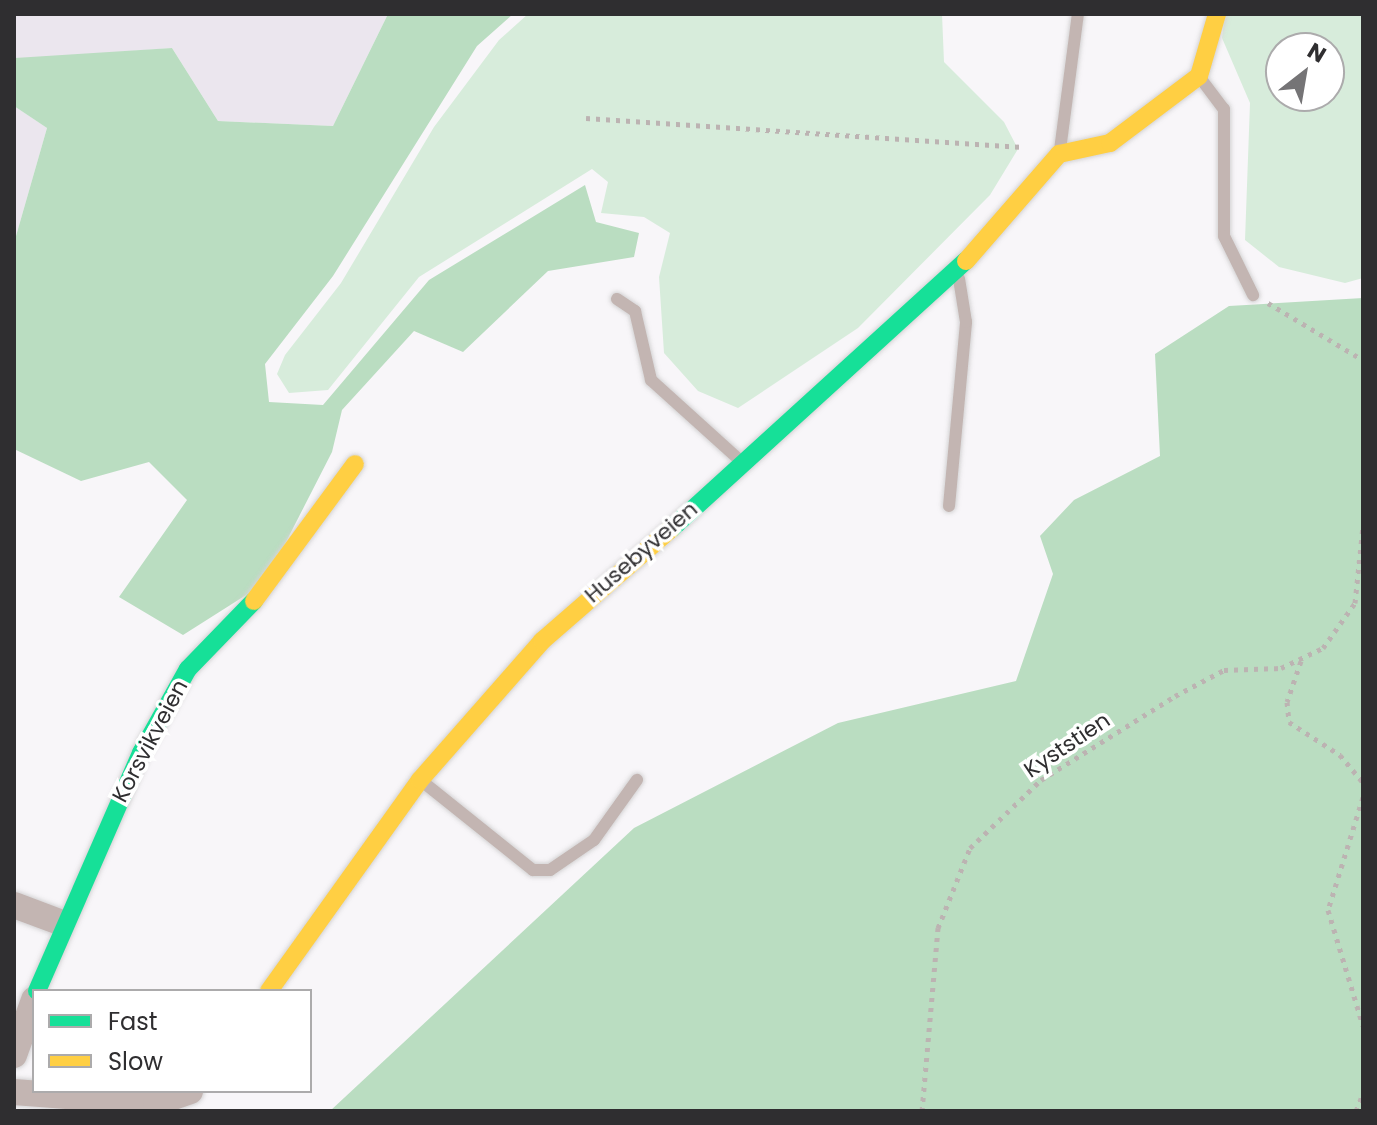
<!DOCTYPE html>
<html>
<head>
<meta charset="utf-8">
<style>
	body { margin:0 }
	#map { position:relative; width:1377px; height:1125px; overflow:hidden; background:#f8f6f9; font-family:Poppins,sans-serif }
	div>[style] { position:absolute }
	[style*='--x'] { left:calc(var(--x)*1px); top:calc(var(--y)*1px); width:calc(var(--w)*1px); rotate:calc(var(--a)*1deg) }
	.built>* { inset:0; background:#ebe6ee }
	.green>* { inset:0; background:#d7ecdb }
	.forest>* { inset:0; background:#baddc1 }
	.path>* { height:5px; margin-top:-2.5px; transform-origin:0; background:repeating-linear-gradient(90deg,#bcb3b2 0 4px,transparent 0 10px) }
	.roads { filter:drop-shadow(0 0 2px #d4d3d4) drop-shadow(0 0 2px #d4d3d4) }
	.lane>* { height:12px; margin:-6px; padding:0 6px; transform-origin:6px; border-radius:6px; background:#c3b5b2 }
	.street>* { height:26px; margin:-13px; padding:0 13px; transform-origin:13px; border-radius:13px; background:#c3b5b2 }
	.fast>* { height:18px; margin:-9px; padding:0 9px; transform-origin:9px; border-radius:9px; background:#16e098 }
	.slow>* { height:18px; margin:-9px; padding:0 9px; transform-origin:9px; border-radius:9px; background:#ffcf43 }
	span { translate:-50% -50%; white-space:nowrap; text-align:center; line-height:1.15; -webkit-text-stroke:7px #fff; paint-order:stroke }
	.street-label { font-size:22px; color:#2f2e30 }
	.frame { position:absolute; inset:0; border:16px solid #2f2e30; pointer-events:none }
	.legend { position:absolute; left:32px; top:989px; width:280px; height:104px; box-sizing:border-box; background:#fff; border:2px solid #acabac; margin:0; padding:10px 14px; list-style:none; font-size:24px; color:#2f2e30 }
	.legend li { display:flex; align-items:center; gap:16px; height:40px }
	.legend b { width:40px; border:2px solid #acabac }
	.north { position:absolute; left:1265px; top:32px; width:80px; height:80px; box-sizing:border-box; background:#fff; border:2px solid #acabac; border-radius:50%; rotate:31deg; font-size:22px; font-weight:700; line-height:32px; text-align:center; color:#2f2e30 }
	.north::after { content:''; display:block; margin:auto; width:28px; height:36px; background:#757476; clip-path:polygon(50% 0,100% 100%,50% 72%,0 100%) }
</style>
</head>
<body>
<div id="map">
	<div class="built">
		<i style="clip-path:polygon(14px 14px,388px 14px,333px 126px,218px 121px,172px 48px,14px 60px)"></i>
		<i style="clip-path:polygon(14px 106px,47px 128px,14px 243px)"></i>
	</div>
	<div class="green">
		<i style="clip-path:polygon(528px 14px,942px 14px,944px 62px,1004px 122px,1018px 149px,990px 195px,858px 328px,738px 408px,698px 391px,664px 353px,659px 277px,670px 233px,644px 217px,601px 213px,608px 182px,592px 169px,419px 277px,328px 390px,289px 393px,277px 374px,285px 355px,341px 283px,434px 127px,499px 40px)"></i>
		<i style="clip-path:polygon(evenodd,1225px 14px,1363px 14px,1363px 278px,1345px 283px,1279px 267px,1245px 240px,1250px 103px,1222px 38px,1225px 14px,1281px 48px,1329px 48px,1329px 96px,1281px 96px,1281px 48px)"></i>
	</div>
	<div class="forest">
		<i style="clip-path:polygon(388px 14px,513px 14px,477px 46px,333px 276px,265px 364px,269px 402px,323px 405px,429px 280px,585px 185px,596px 222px,639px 233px,634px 257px,548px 271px,463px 352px,414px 331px,342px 410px,332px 452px,265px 583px,183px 635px,119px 597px,187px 500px,149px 462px,81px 481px,14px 449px,14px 243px,47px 128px,14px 106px,15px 58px,172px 48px,218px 121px,333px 126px)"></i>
		<i style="clip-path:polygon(1363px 298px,1363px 1111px,330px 1111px,634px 828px,838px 723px,1016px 681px,1053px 574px,1040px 536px,1074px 500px,1160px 456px,1155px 354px,1229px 306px)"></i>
	</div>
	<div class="path">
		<i style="--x:586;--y:118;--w:439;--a:3.8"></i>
		<i style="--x:1268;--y:303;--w:111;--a:31"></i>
		<i style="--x:1301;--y:661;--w:43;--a:108.9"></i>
		<i style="--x:1287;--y:702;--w:20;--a:84"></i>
		<i style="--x:1289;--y:722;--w:61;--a:32.9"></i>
		<i style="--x:1340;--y:755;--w:35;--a:50"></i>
		<i style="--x:1363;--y:797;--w:118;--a:107.2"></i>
		<i style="--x:1328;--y:910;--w:121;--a:73.2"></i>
		<i style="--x:922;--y:1111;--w:184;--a:-85"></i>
		<i style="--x:938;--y:928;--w:86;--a:-68.2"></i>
		<i style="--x:970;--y:848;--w:98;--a:-43.8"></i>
		<i style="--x:1041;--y:780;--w:158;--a:-32.1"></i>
		<i style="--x:1175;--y:696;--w:55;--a:-28"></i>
		<i style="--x:1224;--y:670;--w:57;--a:-2"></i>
		<i style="--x:1281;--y:668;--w:47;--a:-25.5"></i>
		<i style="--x:1323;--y:648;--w:55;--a:-54.6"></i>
		<i style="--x:1355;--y:603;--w:77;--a:-84.1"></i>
		<i style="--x:1356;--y:1111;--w:18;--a:-68"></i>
	</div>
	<div class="roads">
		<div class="lane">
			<i style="--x:1201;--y:79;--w:38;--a:53"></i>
			<i style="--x:1224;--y:109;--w:127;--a:90"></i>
			<i style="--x:1224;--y:236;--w:66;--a:63.8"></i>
			<i style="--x:1060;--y:150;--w:137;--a:-82.5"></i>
			<i style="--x:617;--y:299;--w:22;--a:34"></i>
			<i style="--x:635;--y:311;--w:71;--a:76.9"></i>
			<i style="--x:651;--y:380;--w:124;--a:42.1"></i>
			<i style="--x:949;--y:506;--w:185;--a:-84.7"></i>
			<i style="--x:966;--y:322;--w:44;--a:-99.2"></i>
			<i style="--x:423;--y:782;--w:141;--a:38.7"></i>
			<i style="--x:533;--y:870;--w:17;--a:0"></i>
			<i style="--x:550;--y:870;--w:53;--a:-34.3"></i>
			<i style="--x:594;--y:840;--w:74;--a:-54.4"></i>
		</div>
		<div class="street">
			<i style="--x:14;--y:905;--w:51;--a:20.6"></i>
			<i style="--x:14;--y:1055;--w:59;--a:-70"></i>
			<i style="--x:14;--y:1092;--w:142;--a:4.4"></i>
			<i style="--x:156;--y:1103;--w:36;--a:-19"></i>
		</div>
		<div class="fast">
			<i style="--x:671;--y:529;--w:399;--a:-42.3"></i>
			<i style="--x:37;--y:991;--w:260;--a:-66.4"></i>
			<i style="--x:141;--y:753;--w:96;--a:-60.8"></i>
			<i style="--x:188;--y:669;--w:95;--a:-45.9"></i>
		</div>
		<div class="slow">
			<i style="--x:966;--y:261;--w:142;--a:-49"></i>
			<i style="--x:1059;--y:154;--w:52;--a:-12.2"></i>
			<i style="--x:1110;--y:143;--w:111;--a:-37"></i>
			<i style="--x:1199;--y:76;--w:65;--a:-73.8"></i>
			<i style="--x:254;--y:601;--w:170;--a:-53.6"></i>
			<i style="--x:269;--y:991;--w:259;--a:-54.4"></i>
			<i style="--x:420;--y:780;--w:185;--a:-48.7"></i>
			<i style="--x:542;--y:641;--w:171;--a:-41"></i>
		</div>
	</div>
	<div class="street-label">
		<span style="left:641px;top:552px;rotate:-41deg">Husebyveien</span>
		<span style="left:150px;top:741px;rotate:-62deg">Korsvikveien</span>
		<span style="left:1067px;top:745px;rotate:-34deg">Kyststien</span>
	</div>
	<div class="frame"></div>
	<ul class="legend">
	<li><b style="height:10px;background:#16e098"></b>Fast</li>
	<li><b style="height:10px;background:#ffcf43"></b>Slow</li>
	</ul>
	<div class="north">N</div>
</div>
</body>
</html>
